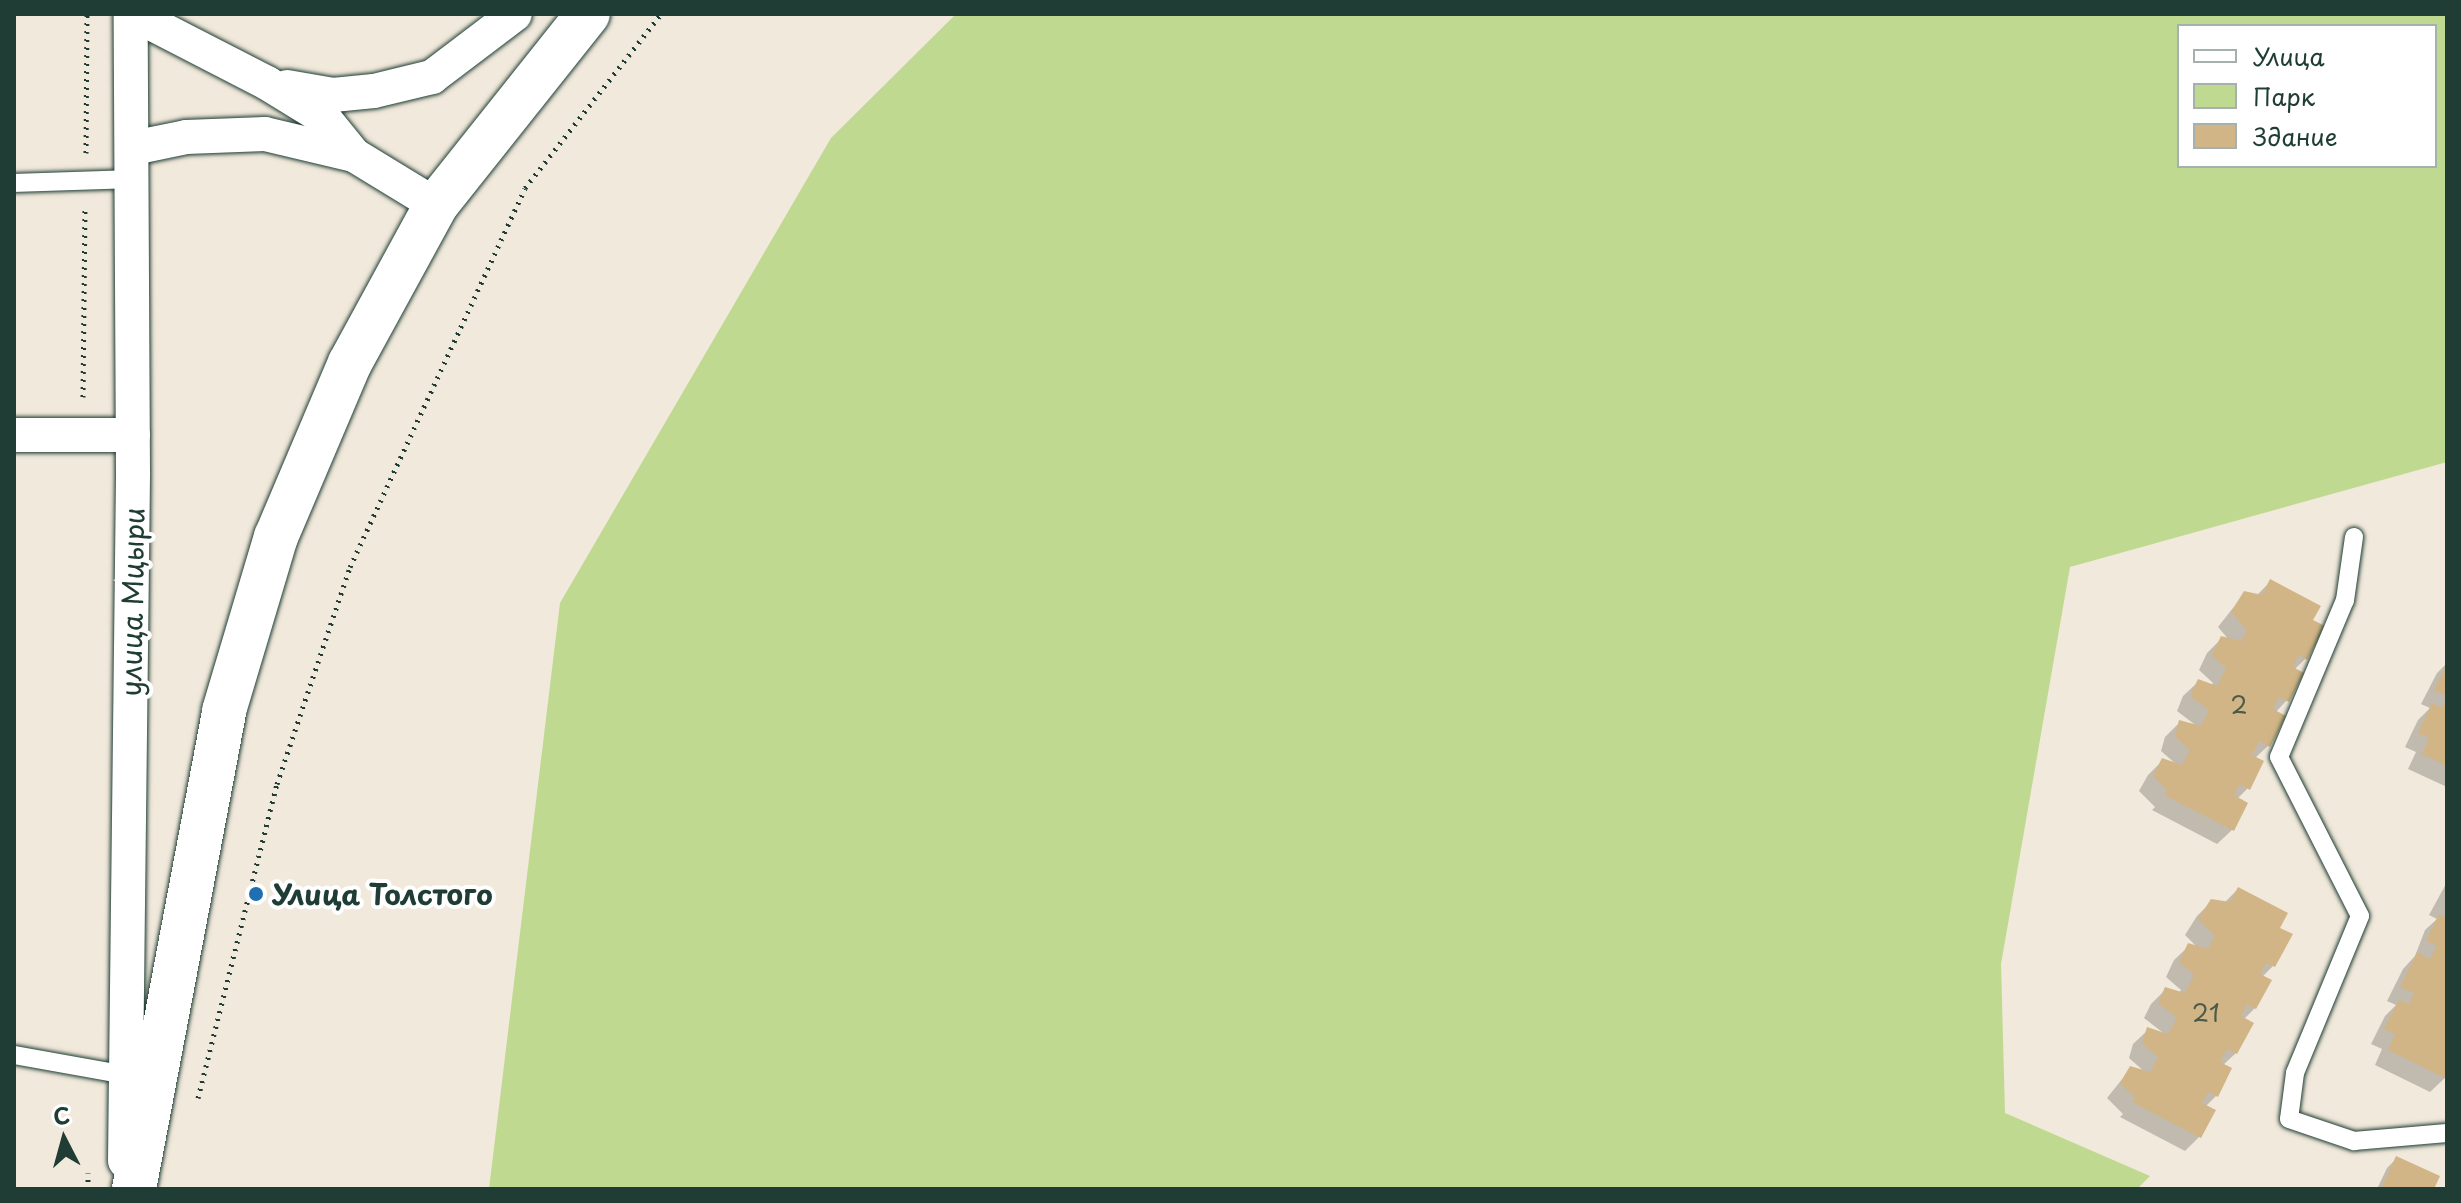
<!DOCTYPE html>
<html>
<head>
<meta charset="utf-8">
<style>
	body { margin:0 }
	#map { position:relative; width:2461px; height:1203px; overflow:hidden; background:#f1e9db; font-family:"Playpen Sans",sans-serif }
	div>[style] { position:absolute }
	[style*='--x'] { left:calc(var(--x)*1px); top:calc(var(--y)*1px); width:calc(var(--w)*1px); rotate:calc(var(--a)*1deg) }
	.green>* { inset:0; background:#c0d990 }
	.shadow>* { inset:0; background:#0003 }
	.building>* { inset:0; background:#d1b586 }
	.path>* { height:5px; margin-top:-2.5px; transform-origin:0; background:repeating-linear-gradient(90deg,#1f3d34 0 2px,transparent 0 8px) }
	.roads { filter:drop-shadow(0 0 2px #1f3d34) drop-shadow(0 0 2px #1f3d34) }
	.lane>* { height:18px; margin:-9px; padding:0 9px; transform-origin:9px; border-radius:9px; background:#fff }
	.street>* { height:34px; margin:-17px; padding:0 17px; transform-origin:17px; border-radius:17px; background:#fff }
	.secondary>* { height:44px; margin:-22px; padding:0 22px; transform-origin:22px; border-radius:22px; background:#fff }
	.dots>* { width:22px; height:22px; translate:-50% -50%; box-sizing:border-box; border:4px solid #fff; border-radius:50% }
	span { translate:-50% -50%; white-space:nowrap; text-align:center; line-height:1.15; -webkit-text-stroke:8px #fff; paint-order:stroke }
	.number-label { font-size:24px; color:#4c5b48 }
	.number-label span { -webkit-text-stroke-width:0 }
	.street-label { font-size:28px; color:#1f3d34 }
	.poi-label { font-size:28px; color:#1f3d34; font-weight:700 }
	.left { translate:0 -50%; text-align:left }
	.frame { position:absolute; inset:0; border:16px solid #1f3d34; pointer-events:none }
	.legend { position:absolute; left:2177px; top:24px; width:260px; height:144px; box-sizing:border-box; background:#fff; border:2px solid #a5b1ae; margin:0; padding:10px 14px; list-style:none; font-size:24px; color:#1f3d34 }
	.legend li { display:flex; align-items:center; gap:16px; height:40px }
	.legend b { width:40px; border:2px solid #a5b1ae }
	.north { position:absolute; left:24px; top:1099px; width:80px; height:80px; -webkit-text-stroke:6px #fff; paint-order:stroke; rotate:354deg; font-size:22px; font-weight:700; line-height:32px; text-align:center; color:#1f3d34 }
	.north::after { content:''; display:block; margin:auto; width:28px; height:36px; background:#1f3d34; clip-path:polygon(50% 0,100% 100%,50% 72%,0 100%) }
</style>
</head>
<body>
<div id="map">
	<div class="green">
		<i style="clip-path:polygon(evenodd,956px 14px,2447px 14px,2447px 462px,2070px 567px,2001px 964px,2005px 1113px,2150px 1176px,2137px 1189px,489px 1189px,560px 603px,831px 138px,956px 14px,2179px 26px,2435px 26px,2435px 166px,2179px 166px,2179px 26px)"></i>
	</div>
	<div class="shadow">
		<i style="clip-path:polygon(2270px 582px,2310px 621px,2305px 659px,2294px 670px,2287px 700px,2275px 713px,2268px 746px,2255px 758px,2248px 788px,2237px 799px,2232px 830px,2217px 844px,2152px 810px,2155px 807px,2139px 791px,2148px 775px,2163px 760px,2177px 765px,2161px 751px,2165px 737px,2180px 722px,2198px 727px,2177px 711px,2183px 696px,2198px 682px,2211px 686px,2213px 683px,2199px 670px,2207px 653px,2222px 638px,2229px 640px,2218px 627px,2244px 594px,2256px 596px)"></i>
		<i style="clip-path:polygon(2447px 663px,2447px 787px,2408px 769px,2416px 752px,2405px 747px,2418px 720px,2430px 708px,2421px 704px,2437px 673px)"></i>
		<i style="clip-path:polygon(2447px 882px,2447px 1076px,2430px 1092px,2375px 1065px,2382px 1049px,2371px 1044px,2385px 1016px,2396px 1005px,2387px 1001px,2403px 969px,2415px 956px,2425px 930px,2437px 919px,2429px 915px)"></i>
		<i style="clip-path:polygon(2238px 889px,2278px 928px,2273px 966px,2262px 977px,2255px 1008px,2243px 1020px,2236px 1053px,2222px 1066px,2216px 1096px,2205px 1107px,2199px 1137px,2185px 1151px,2120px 1117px,2123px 1114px,2107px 1098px,2131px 1068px,2146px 1073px,2129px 1058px,2133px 1044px,2148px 1030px,2166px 1035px,2144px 1018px,2151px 1004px,2166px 989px,2179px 993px,2181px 990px,2166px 977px,2174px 960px,2189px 946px,2198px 948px,2185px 935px,2197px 916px,2212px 901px,2224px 903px)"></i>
		<i style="clip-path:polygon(2397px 1158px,2431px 1189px,2377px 1189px,2387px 1168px)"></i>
	</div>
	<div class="building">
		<i style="clip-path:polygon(2270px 579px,2321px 606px,2313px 620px,2325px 626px,2307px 660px,2299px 655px,2293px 667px,2304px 673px,2289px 702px,2279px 697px,2273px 709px,2286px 716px,2270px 747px,2259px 741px,2252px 755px,2264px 761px,2250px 790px,2240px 784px,2234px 795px,2248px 803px,2234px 831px,2164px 795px,2168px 791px,2153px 776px,2162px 758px,2182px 765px,2190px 750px,2175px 736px,2179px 720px,2201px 726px,2209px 710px,2190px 696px,2198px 679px,2217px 686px,2226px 668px,2212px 655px,2221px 636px,2241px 641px,2247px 630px,2231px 612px,2244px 591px,2262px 595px)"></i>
		<i style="clip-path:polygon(2447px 664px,2447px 696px,2434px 690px)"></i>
		<i style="clip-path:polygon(2447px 699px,2447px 766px,2422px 754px,2429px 738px,2418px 733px,2432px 703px,2442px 708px)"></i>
		<i style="clip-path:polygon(2238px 887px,2288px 913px,2280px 928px,2293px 934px,2275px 967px,2266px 963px,2260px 974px,2272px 980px,2256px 1009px,2247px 1004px,2241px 1016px,2254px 1023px,2237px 1054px,2227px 1049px,2220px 1062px,2232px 1068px,2218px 1097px,2208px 1092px,2202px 1103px,2216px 1110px,2201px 1138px,2132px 1102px,2136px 1098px,2120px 1083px,2130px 1066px,2150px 1072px,2158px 1057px,2142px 1043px,2147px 1027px,2168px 1034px,2177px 1018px,2158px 1003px,2165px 987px,2185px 993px,2194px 975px,2179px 962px,2188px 943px,2208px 949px,2215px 936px,2198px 919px,2211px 899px,2230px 902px)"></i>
		<i style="clip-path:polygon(2439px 914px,2447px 918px,2447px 1079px,2388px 1050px,2395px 1034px,2384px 1029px,2399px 1000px,2409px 1004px,2414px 993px,2400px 987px,2417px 952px,2430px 959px,2437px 946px,2426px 941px)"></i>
		<i style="clip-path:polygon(2396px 1156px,2440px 1176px,2434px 1189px,2381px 1189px)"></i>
	</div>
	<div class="path">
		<i style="--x:86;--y:153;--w:139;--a:-89.6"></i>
		<i style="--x:83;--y:397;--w:190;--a:-89.4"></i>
		<i style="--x:198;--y:1098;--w:324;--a:-75.9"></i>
		<i style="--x:277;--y:784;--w:229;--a:-71.4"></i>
		<i style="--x:350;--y:567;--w:417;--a:-65.2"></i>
		<i style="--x:525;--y:188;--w:221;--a:-52"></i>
		<i style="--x:88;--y:1189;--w:16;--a:-90"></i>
	</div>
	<div class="roads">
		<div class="lane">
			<i style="--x:14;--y:183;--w:119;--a:-1.9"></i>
			<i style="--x:2354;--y:537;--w:64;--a:98.1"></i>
			<i style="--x:2345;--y:600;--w:170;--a:112.8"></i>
			<i style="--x:2279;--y:757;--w:178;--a:63"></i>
			<i style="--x:2360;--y:916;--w:170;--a:112.5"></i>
			<i style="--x:2295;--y:1073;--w:46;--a:97.4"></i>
			<i style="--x:2289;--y:1119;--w:69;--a:18.7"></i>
			<i style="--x:2354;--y:1141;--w:93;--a:-4.9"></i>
			<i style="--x:14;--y:1055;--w:114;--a:10.1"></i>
		</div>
		<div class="street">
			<i style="--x:133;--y:14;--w:151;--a:27.2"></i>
			<i style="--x:267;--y:83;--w:67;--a:31.6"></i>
			<i style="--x:324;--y:118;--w:48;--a:51"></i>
			<i style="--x:354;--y:155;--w:96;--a:31.4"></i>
			<i style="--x:287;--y:87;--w:47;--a:9.9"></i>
			<i style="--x:333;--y:95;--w:41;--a:-5.6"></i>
			<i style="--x:374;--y:91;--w:60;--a:-13.6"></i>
			<i style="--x:432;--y:77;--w:104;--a:-37.2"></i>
			<i style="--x:133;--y:148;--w:54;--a:-11.7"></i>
			<i style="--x:186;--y:137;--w:79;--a:-2.2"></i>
			<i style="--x:265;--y:134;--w:91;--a:13.3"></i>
			<i style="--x:14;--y:435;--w:119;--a:0"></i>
			<i style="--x:125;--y:1161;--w:689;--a:-89.33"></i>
			<i style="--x:133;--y:472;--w:458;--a:-90.3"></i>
		</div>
		<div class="secondary">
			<i style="--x:134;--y:1189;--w:486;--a:-79.3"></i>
			<i style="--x:224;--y:711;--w:182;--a:-73.4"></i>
			<i style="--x:276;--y:537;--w:189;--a:-67"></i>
			<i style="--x:350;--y:363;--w:180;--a:-61.4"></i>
			<i style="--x:436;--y:205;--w:244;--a:-51.5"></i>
		</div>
	</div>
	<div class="dots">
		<i style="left:256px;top:894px;background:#1f6fb2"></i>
	</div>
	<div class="number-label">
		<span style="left:2239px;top:705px">2</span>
		<span style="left:2206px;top:1013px">21</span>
	</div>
	<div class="street-label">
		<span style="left:132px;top:602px;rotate:-89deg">улица Мцыри</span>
	</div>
	<div class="poi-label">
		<span class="left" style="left:272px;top:894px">Улица Толстого</span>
	</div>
	<div class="frame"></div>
	<ul class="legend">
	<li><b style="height:10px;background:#fff"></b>Улица</li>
	<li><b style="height:22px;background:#c0d990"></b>Парк</li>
	<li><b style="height:22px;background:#d1b586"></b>Здание</li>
	</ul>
	<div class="north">С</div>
</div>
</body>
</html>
